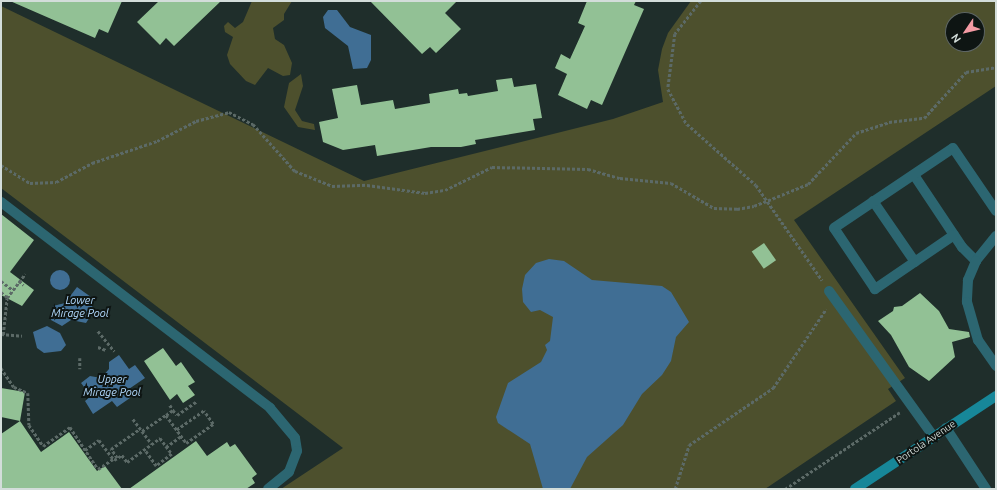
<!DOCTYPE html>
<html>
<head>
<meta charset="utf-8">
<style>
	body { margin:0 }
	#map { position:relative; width:997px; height:490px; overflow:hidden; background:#1f2e2b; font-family:Ubuntu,sans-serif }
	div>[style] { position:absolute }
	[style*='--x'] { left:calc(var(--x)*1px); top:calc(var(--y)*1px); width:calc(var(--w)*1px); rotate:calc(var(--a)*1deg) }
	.green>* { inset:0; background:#4d502d }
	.water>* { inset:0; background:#406e94 }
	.round { border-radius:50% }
	.building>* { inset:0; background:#92c195; transform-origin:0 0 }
	.path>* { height:2.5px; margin-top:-1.25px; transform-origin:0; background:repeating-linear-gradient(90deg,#5c6a67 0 3px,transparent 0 5px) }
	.lane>* { height:10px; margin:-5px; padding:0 5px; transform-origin:5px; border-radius:5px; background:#2c6671 }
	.street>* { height:10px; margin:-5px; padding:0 5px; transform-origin:5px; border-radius:5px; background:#2c6671 }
	.secondary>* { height:10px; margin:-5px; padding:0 5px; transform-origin:5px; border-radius:5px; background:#178799 }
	span { translate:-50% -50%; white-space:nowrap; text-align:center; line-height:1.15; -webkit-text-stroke:4px #0e1513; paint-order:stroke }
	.street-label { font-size:10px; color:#d3ddda }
	.water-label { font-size:11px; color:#b3dbff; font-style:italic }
	.frame { position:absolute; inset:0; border:2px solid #d3ddda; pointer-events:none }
	.north { position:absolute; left:945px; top:12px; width:40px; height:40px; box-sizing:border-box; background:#0e1513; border:1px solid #5d6563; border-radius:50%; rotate:235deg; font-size:11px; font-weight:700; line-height:16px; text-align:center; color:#d3ddda }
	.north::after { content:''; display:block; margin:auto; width:14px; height:18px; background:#f49aa3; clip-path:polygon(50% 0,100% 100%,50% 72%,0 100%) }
</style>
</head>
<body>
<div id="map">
	<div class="green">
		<i style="clip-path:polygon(252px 1px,292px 1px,284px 14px,284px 20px,273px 28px,275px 39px,284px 45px,292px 63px,290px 75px,283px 76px,268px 68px,255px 85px,246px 81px,230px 64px,227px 55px,233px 37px,225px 32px,224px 26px,228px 22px,235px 28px,243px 22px)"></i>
		<i style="clip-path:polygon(evenodd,691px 1px,996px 1px,996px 86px,794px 220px,905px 378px,888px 389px,896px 401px,765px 489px,281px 489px,343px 448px,1px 188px,1px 6px,364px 181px,613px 119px,663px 102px,658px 70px,662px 49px,668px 33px,691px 1px,953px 20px,977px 20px,977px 44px,953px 44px,953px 20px)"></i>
		<i style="clip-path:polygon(301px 74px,303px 86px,295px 110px,302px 121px,314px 124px,315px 130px,298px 127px,284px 107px,289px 83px)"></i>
	</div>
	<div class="water">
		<i style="clip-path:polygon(328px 10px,337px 10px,350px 27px,371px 35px,371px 60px,367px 68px,353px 69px,348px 46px,325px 28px,323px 17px)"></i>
		<i style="clip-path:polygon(549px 259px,564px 261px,592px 280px,662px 286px,671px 292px,689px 322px,676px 337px,671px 361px,662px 375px,642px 394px,623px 425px,587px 457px,570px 489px,543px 489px,530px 444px,498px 423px,496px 417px,508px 383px,541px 362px,547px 350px,545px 345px,550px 341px,553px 317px,540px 310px,531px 312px,523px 302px,522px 289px,525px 275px,536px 263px)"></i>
		<i class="round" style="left:50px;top:270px;width:20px;height:20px"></i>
		<i style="clip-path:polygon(77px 287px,91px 297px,93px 312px,86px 323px,71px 320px,62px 326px,51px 320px,53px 306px,65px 303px)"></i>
		<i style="clip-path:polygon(47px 326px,60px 333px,66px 345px,61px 351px,44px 353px,37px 348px,33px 332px)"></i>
		<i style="clip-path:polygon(119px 355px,129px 369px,135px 365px,145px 378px,126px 391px,130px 398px,117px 407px,112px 401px,93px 414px,85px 401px,91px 396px,81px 383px,90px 376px,101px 378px,109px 369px,109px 362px)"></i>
	</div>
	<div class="building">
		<i style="clip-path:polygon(10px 1px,122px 1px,108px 33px,99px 29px,95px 38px)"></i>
		<i style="clip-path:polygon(159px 1px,221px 1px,174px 46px,166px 38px,160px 45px,137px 22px)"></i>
		<i style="clip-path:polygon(370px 1px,457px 1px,445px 13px,461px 29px,436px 53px,430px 47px,422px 54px)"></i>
		<i style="clip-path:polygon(587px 1px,636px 1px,634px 5px,644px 9px,602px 105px,591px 100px,587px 109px,558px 95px,567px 74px,555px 68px,561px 54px,570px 59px,585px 26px,578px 23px)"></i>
		<i style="clip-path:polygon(512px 78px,514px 87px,536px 84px,542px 118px,533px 119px,535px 130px,475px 140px,476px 144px,461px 147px,431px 147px,377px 156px,375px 145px,343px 150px,323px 142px,319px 122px,338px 118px,332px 89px,357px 85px,361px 105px,393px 100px,395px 109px,430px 103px,429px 94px,458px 89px,459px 94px,467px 93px,468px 96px,498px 91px,496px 80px)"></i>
		<i style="clip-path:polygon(1px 214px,34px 240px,10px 272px,34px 290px,22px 306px,1px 295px)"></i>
		<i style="left:764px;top:243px;width:21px;height:15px;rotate:55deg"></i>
		<i style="clip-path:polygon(920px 293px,939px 311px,949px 329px,969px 332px,970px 337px,952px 342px,955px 357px,929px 381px,909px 367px,891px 335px,878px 321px,893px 311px,894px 307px,902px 306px)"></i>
		<i style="clip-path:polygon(163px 348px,176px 366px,181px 362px,195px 382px,188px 386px,195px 395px,183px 403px,177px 394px,170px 400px,144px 361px)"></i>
		<i style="clip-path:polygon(1px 388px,25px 392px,20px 421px,1px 417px)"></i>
		<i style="clip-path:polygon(20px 421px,41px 452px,69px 432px,97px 471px,105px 466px,122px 489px,1px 489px,1px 434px)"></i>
		<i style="clip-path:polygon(196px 441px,207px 456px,227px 442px,230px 447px,235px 444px,257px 474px,252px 478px,255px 483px,246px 489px,129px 489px)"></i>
	</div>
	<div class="path">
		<i style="--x:701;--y:1;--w:42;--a:128.2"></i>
		<i style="--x:675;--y:34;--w:55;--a:97.3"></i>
		<i style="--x:668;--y:89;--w:40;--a:62"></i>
		<i style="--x:687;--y:124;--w:92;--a:41.5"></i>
		<i style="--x:756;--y:185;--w:116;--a:55.2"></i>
		<i style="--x:1;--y:165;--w:34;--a:32"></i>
		<i style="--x:30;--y:183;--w:26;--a:-2"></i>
		<i style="--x:56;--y:182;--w:41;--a:-27.8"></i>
		<i style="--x:92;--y:163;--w:69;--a:-18.7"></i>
		<i style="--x:157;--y:141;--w:44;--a:-27.1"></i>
		<i style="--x:196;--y:121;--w:34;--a:-15"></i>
		<i style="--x:229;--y:112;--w:27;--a:27"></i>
		<i style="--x:253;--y:124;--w:63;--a:48.2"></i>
		<i style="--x:295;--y:171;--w:40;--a:22"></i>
		<i style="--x:332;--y:186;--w:35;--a:-2"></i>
		<i style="--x:367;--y:185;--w:59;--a:7.9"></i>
		<i style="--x:425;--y:193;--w:20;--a:-9"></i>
		<i style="--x:445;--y:190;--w:52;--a:-26.1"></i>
		<i style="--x:492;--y:167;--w:96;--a:1.2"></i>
		<i style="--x:588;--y:169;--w:33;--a:16"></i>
		<i style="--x:620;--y:178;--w:51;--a:5.6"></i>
		<i style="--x:671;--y:183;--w:50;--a:30.2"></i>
		<i style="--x:714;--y:208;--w:23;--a:2"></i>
		<i style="--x:737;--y:209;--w:17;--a:-10"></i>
		<i style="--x:754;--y:206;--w:58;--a:-22.2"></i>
		<i style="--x:808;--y:184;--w:70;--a:-46.7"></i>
		<i style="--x:856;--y:133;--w:35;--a:-18"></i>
		<i style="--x:889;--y:122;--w:35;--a:-7"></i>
		<i style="--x:924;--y:118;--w:62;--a:-47.6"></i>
		<i style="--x:966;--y:72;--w:30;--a:-9"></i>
		<i style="--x:1;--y:281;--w:15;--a:37"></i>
		<i style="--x:19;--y:281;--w:6;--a:39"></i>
		<i style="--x:1;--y:292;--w:8;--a:40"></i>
		<i style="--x:98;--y:331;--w:26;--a:51"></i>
		<i style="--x:1;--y:334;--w:21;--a:5"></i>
		<i style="--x:3;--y:335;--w:37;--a:-84"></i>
		<i style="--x:7;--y:298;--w:30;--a:-53"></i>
		<i style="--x:98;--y:347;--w:9;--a:21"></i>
		<i style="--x:80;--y:358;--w:11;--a:90"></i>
		<i style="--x:1;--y:368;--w:23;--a:56"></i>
		<i style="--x:14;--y:387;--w:15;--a:23"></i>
		<i style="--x:28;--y:393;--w:32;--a:88"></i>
		<i style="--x:29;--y:425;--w:25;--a:56"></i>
		<i style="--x:43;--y:446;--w:33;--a:-35"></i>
		<i style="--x:70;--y:427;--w:50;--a:56.3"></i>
		<i style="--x:98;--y:469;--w:18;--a:-34"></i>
		<i style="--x:170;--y:405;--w:6;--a:59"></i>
		<i style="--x:166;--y:415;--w:9;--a:-36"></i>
		<i style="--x:173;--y:410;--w:6;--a:51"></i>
		<i style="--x:177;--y:415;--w:24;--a:-35"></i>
		<i style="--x:133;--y:419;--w:31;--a:53"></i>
		<i style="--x:142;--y:431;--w:29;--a:-34"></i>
		<i style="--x:166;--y:415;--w:34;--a:54"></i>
		<i style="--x:186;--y:443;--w:33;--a:-35"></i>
		<i style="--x:213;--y:424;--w:16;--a:-125"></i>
		<i style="--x:204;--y:411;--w:33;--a:145"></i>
		<i style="--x:166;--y:447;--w:19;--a:-36"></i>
		<i style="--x:85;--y:450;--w:17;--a:-36"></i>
		<i style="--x:99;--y:440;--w:25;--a:53"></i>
		<i style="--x:114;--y:460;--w:9;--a:-32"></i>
		<i style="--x:122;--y:455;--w:9;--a:54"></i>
		<i style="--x:127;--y:462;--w:41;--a:-36"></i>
		<i style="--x:160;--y:438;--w:20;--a:53"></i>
		<i style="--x:172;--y:454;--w:20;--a:143"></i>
		<i style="--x:156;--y:466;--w:19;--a:-125"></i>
		<i style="--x:117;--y:458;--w:11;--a:-124"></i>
		<i style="--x:111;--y:449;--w:35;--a:-35"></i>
		<i style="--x:675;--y:489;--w:46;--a:-72.3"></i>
		<i style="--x:689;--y:445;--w:102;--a:-34.2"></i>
		<i style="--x:773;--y:388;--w:95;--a:-56.1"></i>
		<i style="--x:785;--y:489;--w:138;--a:-33.8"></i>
	</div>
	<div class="lane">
		<i style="--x:914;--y:175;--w:87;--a:56.3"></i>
		<i style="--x:962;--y:247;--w:20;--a:45"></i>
		<i style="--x:873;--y:201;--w:74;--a:55.5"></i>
		<i style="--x:1;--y:202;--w:339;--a:37.4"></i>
		<i style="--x:270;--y:408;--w:39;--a:50"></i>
		<i style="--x:295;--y:438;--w:13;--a:81"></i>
		<i style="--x:297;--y:451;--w:22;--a:111"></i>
		<i style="--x:289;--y:472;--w:27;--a:141"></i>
		<i style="--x:954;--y:235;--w:96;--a:145.6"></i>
		<i style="--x:875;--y:289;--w:73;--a:-123.9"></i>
		<i style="--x:834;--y:228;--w:143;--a:-33.9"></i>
		<i style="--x:953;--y:148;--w:76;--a:55.7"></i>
		<i style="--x:996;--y:236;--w:32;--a:129"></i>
		<i style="--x:976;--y:261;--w:21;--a:113"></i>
		<i style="--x:968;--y:280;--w:22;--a:93"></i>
		<i style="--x:967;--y:302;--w:40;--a:74"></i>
		<i style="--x:978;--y:340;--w:32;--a:55"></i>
		<i style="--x:829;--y:291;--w:180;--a:54.3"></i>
	</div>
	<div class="street">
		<i style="--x:946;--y:428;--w:73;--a:56.7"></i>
	</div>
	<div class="secondary">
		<i style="--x:855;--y:489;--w:169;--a:-33.4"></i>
	</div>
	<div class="street-label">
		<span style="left:926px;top:442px;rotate:-34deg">Portola Avenue</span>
	</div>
	<div class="water-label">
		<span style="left:80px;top:307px">Lower<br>Mirage Pool</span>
		<span style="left:112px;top:386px">Upper<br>Mirage Pool</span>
	</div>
	<div class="frame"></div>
	<div class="north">N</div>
</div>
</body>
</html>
